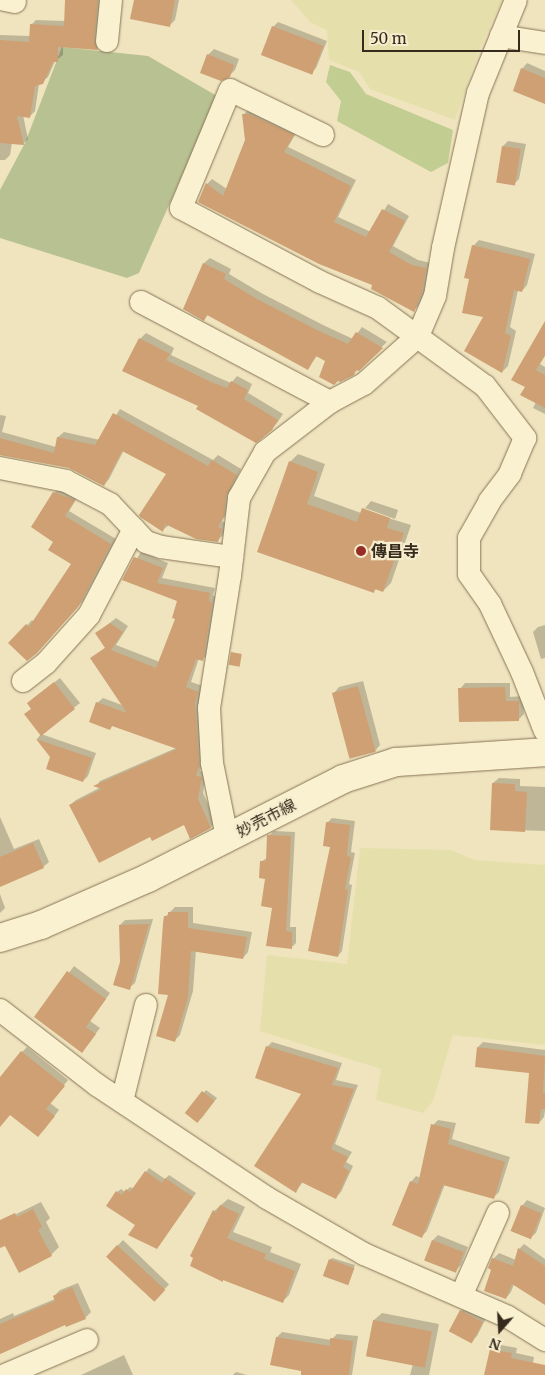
<!DOCTYPE html>
<html>
<head>
<meta charset="utf-8">
<style>
	body { margin:0 }
	#map { position:relative; width:545px; height:1375px; overflow:hidden; background:#efe4be; font-family:Merriweather,"Noto Sans JP",serif }
	div>[style] { position:absolute }
	[style*='--x'] { left:calc(var(--x)*1px); top:calc(var(--y)*1px); width:calc(var(--w)*1px); rotate:calc(var(--a)*1deg) }
	.farmland>* { inset:0; background:#e5e0ab }
	.green>* { inset:0; background:#c2cd92 }
	.cemetery>* { inset:0; background:#b8c192 }
	.shadow>* { inset:0; background:#0003; transform-origin:0 0 }
	.building>* { inset:0; background:#cea073; transform-origin:0 0 }
	.roads { filter:drop-shadow(0 0 1px #877456) drop-shadow(0 0 1px #877456) }
	.street>* { height:22px; margin:-11px; padding:0 11px; transform-origin:11px; border-radius:11px; background:#faf1d1 }
	.secondary>* { height:28px; margin:-14px; padding:0 14px; transform-origin:14px; border-radius:14px; background:#faf1d1 }
	.dots>* { width:14px; height:14px; translate:-50% -50%; box-sizing:border-box; border:2px solid #f6edce; border-radius:50% }
	span { translate:-50% -50%; white-space:nowrap; text-align:center; line-height:1.15; -webkit-text-stroke:4.5px #f6edce; paint-order:stroke }
	.poi-label { font-size:16px; color:#362b1c; font-weight:700 }
	.left { translate:0 -50%; text-align:left }
	.street-label { font-size:16px; color:#362b1c }
	.north { position:absolute; left:475px; top:1305px; width:50px; height:50px; -webkit-text-stroke:4px #f6edce; paint-order:stroke; rotate:199deg; font-size:14px; font-weight:700; line-height:20px; text-align:center; color:#362b1c }
	.north::after { content:''; display:block; margin:auto; width:18px; height:22px; background:#362b1c; clip-path:polygon(50% 0,100% 100%,50% 72%,0 100%) }
	.scale { position:absolute; left:362px; top:30px; width:158px; height:22px; box-sizing:border-box; border:2px solid #362b1c; border-top:0; padding-left:6px; font-size:15px; line-height:18px; white-space:nowrap; color:#362b1c; -webkit-text-stroke:4px #f6edce; paint-order:stroke }
</style>
</head>
<body>
<div id="map">
	<div class="farmland">
		<i style="clip-path:polygon(291px 0,502px 0,480px 49px,455px 120px,370px 89px,359px 72px,329px 60px,327px 30px,310px 22px)"></i>
		<i style="clip-path:polygon(360px 848px,451px 850px,474px 860px,545px 865px,545px 1045px,453px 1035px,433px 1101px,423px 1113px,376px 1100px,381px 1069px,260px 1031px,267px 955px,347px 964px)"></i>
	</div>
	<div class="green">
		<i style="clip-path:polygon(330px 65px,350px 72px,366px 94px,453px 130px,448px 163px,431px 172px,337px 121px,341px 101px,326px 82px)"></i>
	</div>
	<div class="cemetery">
		<i style="clip-path:polygon(62px 47px,148px 56px,217px 96px,139px 273px,127px 278px,0 238px,0 190px,25px 143px)"></i>
	</div>
	<div class="shadow">
		<i style="clip-path:polygon(66px 0,102px 0,102px 43px,97px 48px,63px 46px,63px 55px,55px 61px,48px 77px,39px 84px,35px 111px,30px 116px,23px 115px,28px 139px,23px 144px,12px 143px,10px 155px,5px 160px,0 160px,0 35px,30px 36px,31px 25px,36px 20px,65px 21px)"></i>
		<i style="clip-path:polygon(136px 0,179px 0,175px 20px,169px 26px)"></i>
		<i style="clip-path:polygon(278px 22px,327px 41px,316px 68px,311px 73px,273px 27px)"></i>
		<i style="clip-path:polygon(214px 49px,239px 59px,235px 70px,229px 76px,208px 55px)"></i>
		<i style="clip-path:polygon(527px 63px,545px 71px,545px 102px,522px 69px)"></i>
		<i style="clip-path:polygon(249px 109px,298px 130px,288px 147px,356px 180px,338px 217px,371px 232px,388px 204px,409px 216px,393px 246px,418px 260px,431px 263px,427px 286px,419px 305px,414px 310px,374px 285px,199px 201px,207px 184px,212px 179px,227px 189px,246px 140px,243px 115px)"></i>
		<i style="clip-path:polygon(508px 141px,526px 144px,519px 179px,514px 184px,503px 146px)"></i>
		<i style="clip-path:polygon(479px 240px,535px 254px,527px 285px,522px 291px,518px 290px,510px 327px,516px 331px,508px 366px,502px 372px,471px 278px,473px 246px)"></i>
		<i style="clip-path:polygon(210px 258px,231px 269px,229px 274px,263px 294px,323px 325px,353px 339px,362px 327px,387px 342px,353px 374px,317px 356px,307px 369px,209px 314px,204px 319px,185px 309px,204px 263px)"></i>
		<i style="clip-path:polygon(545px 324px,545px 356px,540px 364px,545px 367px,545px 414px,533px 408px,536px 402px,526px 387px)"></i>
		<i style="clip-path:polygon(146px 333px,174px 348px,171px 355px,217px 377px,231px 383px,237px 376px,252px 384px,248px 393px,283px 414px,277px 423px,271px 429px,200px 406px,140px 339px)"></i>
		<i style="clip-path:polygon(120px 409px,213px 460px,218px 455px,241px 469px,231px 490px,229px 510px,222px 521px,227px 524px,223px 535px,218px 540px,169px 525px,163px 530px,168px 474px,124px 450px,109px 479px,104px 485px,69px 467px,0 454px,0 415px,6px 416px,2px 432px,56px 447px,58px 437px,64px 432px,100px 440px)"></i>
		<i style="clip-path:polygon(298px 454px,325px 464px,314px 496px,361px 513px,371px 501px,398px 510px,395px 519px,365px 508px,365px 511px,411px 525px,391px 583px,383px 591px,376px 589px,373px 592px,259px 551px,290px 462px)"></i>
		<i style="clip-path:polygon(60px 487px,79px 495px,69px 511px,116px 539px,83px 601px,42px 646px,10px 643px,32px 620px,34px 622px,72px 564px,55px 541px,54px 493px)"></i>
		<i style="clip-path:polygon(141px 552px,168px 563px,162px 578px,215px 588px,213px 595px,217px 598px,208px 654px,203px 659px,199px 658px,191px 682px,203px 686px,204px 759px,200px 771px,206px 772px,203px 793px,216px 822px,211px 827px,184px 823px,151px 835px,70px 805px,76px 800px,101px 787px,96px 786px,100px 781px,176px 748px,113px 725px,110px 728px,97px 703px,103px 698px,122px 705px,92px 658px,106px 647px,97px 633px,116px 618px,128px 626px,116px 645px,160px 662px,176px 618px,178px 601px,124px 579px)"></i>
		<i style="clip-path:polygon(545px 625px,545px 658px,541px 659px,533px 632px,538px 627px)"></i>
		<i style="clip-path:polygon(60px 678px,80px 703px,41px 734px,96px 753px,88px 776px,83px 781px,52px 757px,37px 739px,41px 734px,32px 708px,34px 698px)"></i>
		<i style="clip-path:polygon(363px 681px,380px 745px,375px 751px,334px 693px,339px 687px)"></i>
		<i style="clip-path:polygon(465px 683px,510px 683px,510px 697px,523px 696px,524px 714px,518px 720px,460px 689px)"></i>
		<i style="clip-path:polygon(499px 778px,520px 779px,520px 786px,545px 787px,545px 831px,491px 829px,493px 783px)"></i>
		<i style="clip-path:polygon(0 817px,14px 849px,39px 839px,49px 862px,43px 867px,0 886px)"></i>
		<i style="clip-path:polygon(332px 818px,355px 821px,351px 852px,355px 853px,349px 884px,352px 885px,342px 951px,338px 956px,332px 845px,327px 823px)"></i>
		<i style="clip-path:polygon(274px 831px,295px 832px,290px 927px,296px 927px,296px 943px,291px 948px,273px 907px,261px 862px,268px 857px,269px 836px)"></i>
		<i style="clip-path:polygon(0 894px,5px 908px,0 913px)"></i>
		<i style="clip-path:polygon(175px 907px,193px 907px,193px 923px,252px 932px,248px 952px,243px 958px,196px 950px,193px 991px,180px 1035px,175px 1040px,165px 917px)"></i>
		<i style="clip-path:polygon(153px 919px,135px 983px,129px 988px,122px 962px,120px 925px,125px 920px)"></i>
		<i style="clip-path:polygon(74px 966px,110px 993px,90px 1021px,100px 1028px,82px 1051px,36px 1017px)"></i>
		<i style="clip-path:polygon(272px 1042px,342px 1063px,336px 1080px,358px 1085px,335px 1144px,352px 1152px,346px 1162px,353px 1166px,341px 1192px,336px 1197px,303px 1182px,296px 1191px,303px 1093px,267px 1047px)"></i>
		<i style="clip-path:polygon(483px 1042px,545px 1050px,545px 1111px,544px 1117px,539px 1123px,530px 1072px,478px 1047px)"></i>
		<i style="clip-path:polygon(27px 1047px,68px 1080px,50px 1103px,59px 1110px,43px 1131px,22px 1052px)"></i>
		<i style="clip-path:polygon(206px 1090px,217px 1098px,201px 1119px,187px 1113px)"></i>
		<i style="clip-path:polygon(438px 1120px,456px 1123px,452px 1139px,510px 1157px,499px 1192px,493px 1198px,445px 1184px,427px 1231px,422px 1236px,411px 1182px,416px 1176px,421px 1178px,433px 1125px)"></i>
		<i style="clip-path:polygon(149px 1168px,165px 1179px,169px 1175px,196px 1193px,157px 1248px,137px 1225px,117px 1192px,121px 1189px,125px 1192px,130px 1187px,134px 1189px)"></i>
		<i style="clip-path:polygon(228px 1199px,245px 1207px,233px 1232px,272px 1247px,270px 1252px,301px 1264px,289px 1295px,283px 1301px,224px 1279px,214px 1211px)"></i>
		<i style="clip-path:polygon(527px 1200px,545px 1208px,536px 1233px,530px 1238px,522px 1206px)"></i>
		<i style="clip-path:polygon(41px 1202px,50px 1218px,46px 1222px,59px 1247px,51px 1255px,6px 1244px,0 1240px,0 1223px,2px 1221px)"></i>
		<i style="clip-path:polygon(438px 1235px,468px 1247px,461px 1265px,456px 1270px,426px 1259px,433px 1240px)"></i>
		<i style="left:123px;top:1240px;width:64px;height:22px;rotate:44deg"></i>
		<i style="clip-path:polygon(524px 1244px,545px 1259px,545px 1304px,514px 1284px,511px 1292px,506px 1298px,493px 1270px,493px 1259px,499px 1253px,516px 1260px,519px 1249px)"></i>
		<i style="clip-path:polygon(332px 1258px,355px 1265px,348px 1283px,330px 1260px)"></i>
		<i style="clip-path:polygon(78px 1283px,91px 1312px,85px 1318px,66px 1324px,0 1354px,0 1319px,13px 1313px,14px 1316px,55px 1299px,54px 1296px,60px 1290px)"></i>
		<i style="clip-path:polygon(466px 1306px,487px 1316px,477px 1336px,472px 1341px,461px 1311px)"></i>
		<i style="clip-path:polygon(382px 1313px,439px 1324px,429px 1375px,410px 1375px,413px 1364px,368px 1355px,374px 1320px)"></i>
		<i style="clip-path:polygon(282px 1332px,331px 1340px,337px 1334px,358px 1336px,352px 1375px,302px 1375px,303px 1370px,277px 1337px)"></i>
		<i style="clip-path:polygon(496px 1344px,517px 1348px,516px 1353px,534px 1357px,531px 1375px,486px 1375px,491px 1349px)"></i>
		<i style="clip-path:polygon(124px 1355px,133px 1375px,81px 1375px)"></i>
		<i style="clip-path:polygon(236px 1372px,247px 1375px,233px 1375px)"></i>
	</div>
	<div class="building">
		<i style="clip-path:polygon(65px 0,98px 0,94px 40px,98px 50px,58px 47px,58px 62px,53px 62px,43px 84px,35px 86px,30px 118px,17px 116px,24px 145px,0 143px,0 40px,29px 42px,30px 24px,64px 26px)"></i>
		<i style="clip-path:polygon(134px 0,175px 0,170px 27px,130px 19px)"></i>
		<i style="left:272px;top:26px;width:55px;height:31px;rotate:21deg"></i>
		<i style="clip-path:polygon(207px 54px,234px 65px,230px 77px,221px 81px,200px 73px)"></i>
		<i style="clip-path:polygon(521px 68px,545px 78px,545px 104px,513px 91px)"></i>
		<i style="clip-path:polygon(242px 114px,249px 114px,294px 135px,284px 152px,351px 186px,334px 222px,366px 237px,382px 209px,405px 221px,389px 252px,412px 265px,426px 268px,422px 292px,414px 312px,371px 289px,372px 285px,319px 264px,198px 202px,206px 183px,223px 196px,245px 140px)"></i>
		<i style="left:502px;top:146px;width:19px;height:37px;rotate:9deg"></i>
		<i style="clip-path:polygon(472px 245px,530px 259px,522px 292px,514px 290px,505px 333px,511px 336px,502px 373px,464px 351px,483px 317px,462px 313px,469px 279px,464px 278px)"></i>
		<i style="clip-path:polygon(203px 263px,226px 274px,224px 279px,257px 299px,317px 330px,348px 344px,356px 332px,383px 348px,359px 371px,356px 370px,354px 375px,340px 382px,338px 381px,334px 385px,319px 377px,325px 361px,316px 356px,308px 370px,207px 315px,204px 321px,183px 309px)"></i>
		<i style="clip-path:polygon(545px 321px,545px 355px,536px 370px,545px 375px,545px 408px,520px 395px,525px 387px,511px 380px)"></i>
		<i style="clip-path:polygon(139px 338px,170px 354px,166px 360px,211px 382px,227px 388px,231px 381px,248px 390px,244px 399px,278px 420px,272px 430px,256px 443px,196px 409px,198px 406px,122px 371px)"></i>
		<i style="clip-path:polygon(113px 413px,208px 466px,212px 460px,237px 475px,226px 496px,224px 516px,218px 527px,222px 529px,218px 542px,196px 539px,165px 524px,163px 532px,140px 517px,139px 515px,166px 474px,122px 451px,104px 486px,69px 468px,0 455px,0 438px,54px 453px,57px 437px,95px 445px)"></i>
		<i style="clip-path:polygon(289px 461px,318px 472px,307px 504px,357px 522px,362px 508px,390px 518px,387px 528px,404px 533px,383px 592px,375px 589px,374px 593px,257px 552px)"></i>
		<i style="clip-path:polygon(53px 492px,75px 500px,65px 516px,111px 544px,78px 607px,37px 653px,27px 661px,8px 643px,26px 624px,29px 627px,71px 564px,48px 550px,53px 542px,31px 527px)"></i>
		<i style="clip-path:polygon(134px 557px,163px 568px,157px 583px,210px 593px,209px 601px,212px 603px,203px 661px,196px 659px,186px 687px,198px 692px,195px 703px,199px 766px,196px 776px,202px 777px,198px 799px,211px 828px,190px 839px,184px 825px,152px 841px,150px 837px,99px 863px,69px 805px,102px 789px,93px 786px,177px 749px,112px 726px,110px 730px,89px 722px,96px 702px,127px 713px,90px 658px,105px 648px,95px 633px,110px 623px,123px 632px,111px 650px,156px 668px,175px 619px,172px 618px,177px 601px,122px 580px)"></i>
		<i style="left:231px;top:652px;width:11px;height:13px;rotate:10deg"></i>
		<i style="clip-path:polygon(54px 682px,75px 709px,41px 736px,24px 714px,31px 709px,27px 703px)"></i>
		<i style="left:358px;top:686px;width:68px;height:27px;rotate:75deg"></i>
		<i style="clip-path:polygon(505px 687px,506px 701px,519px 701px,519px 721px,459px 722px,458px 688px)"></i>
		<i style="clip-path:polygon(36px 739px,92px 758px,83px 782px,46px 769px,50px 757px)"></i>
		<i style="clip-path:polygon(492px 783px,515px 784px,515px 791px,527px 792px,525px 832px,490px 830px)"></i>
		<i style="clip-path:polygon(326px 822px,350px 825px,347px 853px,347px 856px,351px 857px,345px 889px,348px 890px,338px 957px,308px 951px,330px 847px,323px 846px)"></i>
		<i style="clip-path:polygon(267px 835px,291px 836px,286px 931px,292px 932px,292px 949px,266px 946px,272px 908px,261px 906px,265px 879px,259px 878px,260px 861px,266px 861px)"></i>
		<i style="clip-path:polygon(33px 843px,44px 868px,0 887px,0 857px)"></i>
		<i style="clip-path:polygon(168px 912px,188px 912px,188px 928px,247px 937px,243px 959px,191px 951px,188px 997px,175px 1042px,156px 1036px,168px 995px,158px 994px,163px 923px,164px 916px,168px 916px)"></i>
		<i style="clip-path:polygon(149px 924px,130px 990px,113px 985px,120px 962px,119px 925px)"></i>
		<i style="clip-path:polygon(67px 971px,106px 999px,86px 1027px,96px 1034px,82px 1053px,34px 1017px)"></i>
		<i style="clip-path:polygon(266px 1046px,338px 1068px,332px 1085px,354px 1089px,331px 1149px,348px 1157px,343px 1167px,349px 1171px,336px 1199px,301px 1182px,296px 1193px,254px 1166px,301px 1094px,255px 1078px)"></i>
		<i style="clip-path:polygon(477px 1047px,545px 1056px,543px 1093px,545px 1093px,545px 1109px,541px 1109px,539px 1124px,525px 1123px,529px 1073px,475px 1067px)"></i>
		<i style="clip-path:polygon(21px 1051px,65px 1086px,46px 1109px,55px 1116px,38px 1137px,10px 1115px,0 1127px,0 1077px)"></i>
		<i style="left:202px;top:1091px;width:16px;height:28px;rotate:38deg"></i>
		<i style="clip-path:polygon(431px 1124px,451px 1129px,448px 1144px,505px 1162px,494px 1199px,443px 1185px,422px 1238px,392px 1225px,410px 1181px,418px 1184px)"></i>
		<i style="clip-path:polygon(145px 1171px,162px 1183px,165px 1178px,193px 1197px,157px 1249px,128px 1235px,135px 1225px,106px 1206px,116px 1191px,122px 1195px,126px 1189px,130px 1192px)"></i>
		<i style="clip-path:polygon(220px 1205px,239px 1214px,227px 1238px,266px 1254px,264px 1259px,295px 1271px,283px 1303px,223px 1280px,223px 1282px,190px 1266px,193px 1258px,190px 1256px,213px 1210px,216px 1213px)"></i>
		<i style="left:521px;top:1205px;width:22px;height:28px;rotate:22deg"></i>
		<i style="clip-path:polygon(33px 1209px,42px 1227px,38px 1230px,52px 1256px,19px 1273px,5px 1246px,0 1248px,0 1220px,15px 1213px,17px 1217px)"></i>
		<i style="left:432px;top:1240px;width:34px;height:22px;rotate:21deg"></i>
		<i style="left:117px;top:1245px;width:66px;height:16px;rotate:43deg"></i>
		<i style="clip-path:polygon(518px 1248px,545px 1266px,545px 1305px,512px 1284px,506px 1299px,484px 1291px,491px 1270px,488px 1268px,492px 1258px,513px 1266px)"></i>
		<i style="left:329px;top:1259px;width:27px;height:18px;rotate:20deg"></i>
		<i style="clip-path:polygon(72px 1287px,86px 1319px,66px 1327px,65px 1325px,0 1354px,0 1324px,55px 1301px,53px 1296px)"></i>
		<i style="left:460px;top:1310px;width:26px;height:24px;rotate:28deg"></i>
		<i style="left:373px;top:1320px;width:60px;height:37px;rotate:11deg"></i>
		<i style="clip-path:polygon(276px 1337px,330px 1346px,330px 1338px,353px 1341px,349px 1375px,301px 1375px,301px 1371px,270px 1365px)"></i>
		<i style="clip-path:polygon(490px 1349px,512px 1353px,511px 1358px,545px 1365px,545px 1375px,484px 1375px)"></i>
	</div>
	<div class="roads">
		<div class="street">
			<i style="--x:5;--y:0;--w:10;--a:11"></i>
			<i style="--x:501;--y:36;--w:45;--a:9"></i>
			<i style="--x:107;--y:41;--w:41;--a:-84.4"></i>
			<i style="--x:323;--y:135;--w:103;--a:-154.2"></i>
			<i style="--x:230;--y:90;--w:128;--a:112.6"></i>
			<i style="--x:181;--y:208;--w:157;--a:28"></i>
			<i style="--x:320;--y:282;--w:64;--a:24.1"></i>
			<i style="--x:378;--y:308;--w:132;--a:36.1"></i>
			<i style="--x:485;--y:386;--w:66;--a:52.4"></i>
			<i style="--x:525;--y:438;--w:39;--a:113"></i>
			<i style="--x:510;--y:474;--w:34;--a:127"></i>
			<i style="--x:490;--y:501;--w:43;--a:119.6"></i>
			<i style="--x:469;--y:538;--w:36;--a:90"></i>
			<i style="--x:469;--y:574;--w:37;--a:55"></i>
			<i style="--x:490;--y:604;--w:75;--a:64.8"></i>
			<i style="--x:522;--y:672;--w:63;--a:68.7"></i>
			<i style="--x:141;--y:302;--w:214;--a:27.9"></i>
			<i style="--x:0;--y:468;--w:67;--a:11.1"></i>
			<i style="--x:66;--y:481;--w:50;--a:27.6"></i>
			<i style="--x:110;--y:504;--w:52;--a:46.5"></i>
			<i style="--x:146;--y:542;--w:16;--a:18"></i>
			<i style="--x:161;--y:547;--w:72;--a:8"></i>
			<i style="--x:23;--y:681;--w:29;--a:-38"></i>
			<i style="--x:46;--y:663;--w:64;--a:-48.1"></i>
			<i style="--x:89;--y:615;--w:97;--a:-62.4"></i>
			<i style="--x:227;--y:837;--w:76;--a:-101.5"></i>
			<i style="--x:212;--y:763;--w:55;--a:-93.1"></i>
			<i style="--x:209;--y:708;--w:134;--a:-81"></i>
			<i style="--x:230;--y:576;--w:79;--a:-83.4"></i>
			<i style="--x:239;--y:498;--w:53;--a:-60.5"></i>
			<i style="--x:265;--y:452;--w:82;--a:-37.6"></i>
			<i style="--x:330;--y:402;--w:38;--a:-28"></i>
			<i style="--x:364;--y:384;--w:72;--a:-41.6"></i>
			<i style="--x:418;--y:336;--w:43;--a:-67"></i>
			<i style="--x:435;--y:296;--w:49;--a:-80.5"></i>
			<i style="--x:443;--y:248;--w:159;--a:-77.3"></i>
			<i style="--x:478;--y:93;--w:100;--a:-67.8"></i>
			<i style="--x:0;--y:1010;--w:123;--a:37.7"></i>
			<i style="--x:97;--y:1085;--w:204;--a:33.6"></i>
			<i style="--x:267;--y:1198;--w:112;--a:30"></i>
			<i style="--x:364;--y:1254;--w:157;--a:23.6"></i>
			<i style="--x:508;--y:1317;--w:44;--a:31.9"></i>
			<i style="--x:122;--y:1101;--w:99;--a:-76"></i>
			<i style="--x:461;--y:1296;--w:91;--a:-66"></i>
			<i style="--x:5;--y:1375;--w:89;--a:-23.1"></i>
		</div>
		<div class="secondary">
			<i style="--x:0;--y:938;--w:43;--a:-17.6"></i>
			<i style="--x:41;--y:925;--w:117;--a:-23.7"></i>
			<i style="--x:148;--y:878;--w:219;--a:-26.9"></i>
			<i style="--x:343;--y:779;--w:56;--a:-17.8"></i>
			<i style="--x:396;--y:762;--w:149;--a:-3.8"></i>
		</div>
	</div>
	<div class="dots">
		<i style="left:361px;top:551px;background:#982d25"></i>
	</div>
	<div class="poi-label">
		<span class="left" style="left:371px;top:551px">傳昌寺</span>
	</div>
	<div class="street-label">
		<span style="left:266px;top:818px;rotate:-27deg">妙売市線</span>
	</div>
	<div class="north">N</div>
	<div class="scale">50 m</div>
</div>
</body>
</html>
